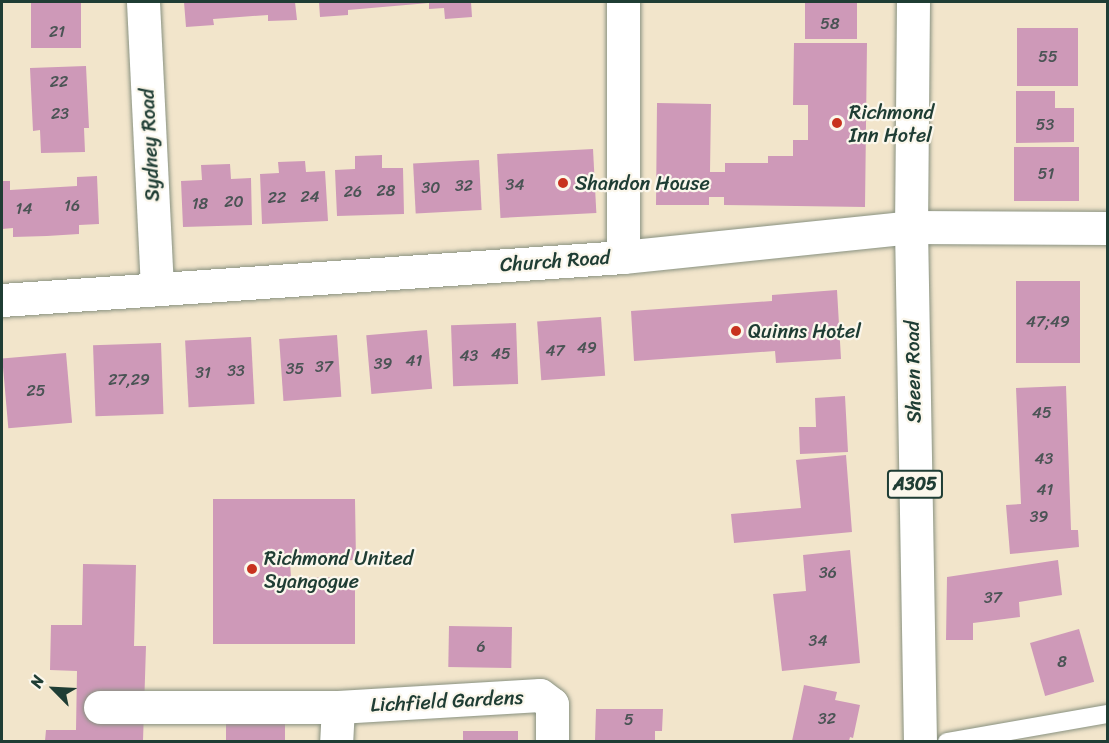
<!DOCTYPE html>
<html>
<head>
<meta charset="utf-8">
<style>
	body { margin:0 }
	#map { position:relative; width:1109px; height:743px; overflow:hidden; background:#f2e5cb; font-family:Sriracha,sans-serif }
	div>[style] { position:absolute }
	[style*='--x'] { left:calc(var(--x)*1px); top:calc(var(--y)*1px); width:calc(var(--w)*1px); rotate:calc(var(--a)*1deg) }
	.building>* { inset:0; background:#ce99b8; transform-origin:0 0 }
	.roads { filter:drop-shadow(0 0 2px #889180) drop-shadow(0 0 2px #889180) }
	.service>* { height:18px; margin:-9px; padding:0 9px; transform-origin:9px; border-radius:9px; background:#fff }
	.minor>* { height:33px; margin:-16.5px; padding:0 16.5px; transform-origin:16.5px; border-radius:16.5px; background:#fff }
	.tertiary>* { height:33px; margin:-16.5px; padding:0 16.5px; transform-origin:16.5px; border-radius:16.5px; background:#fff }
	.secondary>* { height:33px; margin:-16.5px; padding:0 16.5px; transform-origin:16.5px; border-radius:16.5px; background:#fff }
	.primary>* { height:33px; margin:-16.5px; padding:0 16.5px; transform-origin:16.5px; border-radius:16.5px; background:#fff }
	.dots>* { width:16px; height:16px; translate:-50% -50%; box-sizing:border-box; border:3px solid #fbf7ec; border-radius:50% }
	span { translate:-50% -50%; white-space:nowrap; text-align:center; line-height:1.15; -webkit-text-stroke:4.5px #fbf7ec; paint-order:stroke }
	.number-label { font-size:16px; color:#4b5455 }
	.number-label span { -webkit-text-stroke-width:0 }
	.shield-label span { padding:2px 4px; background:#fbf7ec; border:2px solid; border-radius:4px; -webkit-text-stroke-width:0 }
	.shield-label { font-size:18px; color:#1f3d34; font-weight:700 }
	.poi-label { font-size:20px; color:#1f3d34 }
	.left { translate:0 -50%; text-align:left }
	.street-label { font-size:20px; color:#1f3d34 }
	.frame { position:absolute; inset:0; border:3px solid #1f3d34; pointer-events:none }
	.north { position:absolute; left:24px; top:659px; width:60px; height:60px; -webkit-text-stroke:4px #fbf7ec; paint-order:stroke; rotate:294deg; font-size:16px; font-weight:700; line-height:24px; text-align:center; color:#1f3d34 }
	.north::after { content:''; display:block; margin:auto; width:21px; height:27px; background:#1f3d34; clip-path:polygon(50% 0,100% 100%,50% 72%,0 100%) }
</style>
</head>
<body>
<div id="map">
	<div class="building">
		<i style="left:31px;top:2px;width:50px;height:46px"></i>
		<i style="clip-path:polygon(184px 2px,295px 2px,297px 20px,268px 21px,268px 15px,213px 19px,214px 25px,186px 27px)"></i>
		<i style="clip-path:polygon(319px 2px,471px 2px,472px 17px,445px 19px,444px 8px,429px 9px,429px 3px,348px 10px,348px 15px,320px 17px)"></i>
		<i style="left:805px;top:2px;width:52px;height:37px"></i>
		<i style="left:1017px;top:28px;width:61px;height:58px"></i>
		<i style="clip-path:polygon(794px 43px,867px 43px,865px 207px,724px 205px,724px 197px,709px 197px,709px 205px,656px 205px,657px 103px,711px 104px,710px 172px,725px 172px,725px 163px,768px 163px,768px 156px,793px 156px,793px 140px,808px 140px,808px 105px,793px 105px)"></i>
		<i style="clip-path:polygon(86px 66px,89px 128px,84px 128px,85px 152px,41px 153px,40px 130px,33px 131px,30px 68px)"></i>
		<i style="clip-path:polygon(1016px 91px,1055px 91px,1055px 108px,1074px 108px,1074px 142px,1016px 143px)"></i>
		<i style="left:1014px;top:147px;width:65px;height:54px"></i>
		<i style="left:593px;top:149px;width:64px;height:96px;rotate:87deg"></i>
		<i style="clip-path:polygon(382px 155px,382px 168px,403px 168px,404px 214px,337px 216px,335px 170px,355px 169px,355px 156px)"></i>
		<i style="left:479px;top:160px;width:50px;height:66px;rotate:87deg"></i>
		<i style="clip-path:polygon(305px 161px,306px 172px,325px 171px,328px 221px,262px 224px,260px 174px,279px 173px,278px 162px)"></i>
		<i style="clip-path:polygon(230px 164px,231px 179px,251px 178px,252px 225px,183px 227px,181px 181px,202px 180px,201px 165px)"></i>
		<i style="clip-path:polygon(97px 176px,99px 224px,79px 225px,79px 234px,47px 236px,13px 237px,13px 228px,2px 229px,2px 181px,10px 181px,10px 190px,77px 186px,77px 177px)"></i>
		<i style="left:1016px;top:281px;width:64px;height:82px"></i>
		<i style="clip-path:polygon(837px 290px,841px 359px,776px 363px,775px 351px,634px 361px,631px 311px,772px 301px,772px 295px)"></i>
		<i style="left:601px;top:317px;width:59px;height:64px;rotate:86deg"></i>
		<i style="left:516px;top:323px;width:61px;height:65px;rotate:88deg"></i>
		<i style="left:427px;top:330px;width:59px;height:61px;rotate:85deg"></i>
		<i style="left:337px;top:335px;width:62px;height:58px;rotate:86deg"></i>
		<i style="left:251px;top:337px;width:67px;height:66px;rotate:87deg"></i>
		<i style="left:161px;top:343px;width:71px;height:68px;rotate:88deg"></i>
		<i style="left:66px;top:353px;width:70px;height:64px;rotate:85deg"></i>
		<i style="clip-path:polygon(1066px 386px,1071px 530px,1078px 530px,1079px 547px,1010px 554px,1006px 505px,1021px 504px,1016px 388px)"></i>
		<i style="clip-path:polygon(845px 396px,848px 452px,800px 454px,799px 427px,816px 427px,815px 398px)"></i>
		<i style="clip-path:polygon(846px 455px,852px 532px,734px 543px,731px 514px,801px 508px,796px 460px)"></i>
		<i style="clip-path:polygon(213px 499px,355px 499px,356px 560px,290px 562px,291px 578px,355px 577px,355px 644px,213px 644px)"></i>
		<i style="clip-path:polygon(850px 550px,860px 663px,782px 671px,773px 594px,806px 591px,803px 555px)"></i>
		<i style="clip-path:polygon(1058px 560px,1062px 595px,1019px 602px,1020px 617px,973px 623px,973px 640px,946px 640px,947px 577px)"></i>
		<i style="clip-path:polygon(83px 564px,136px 565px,134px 646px,146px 646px,143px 741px,45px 741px,46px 730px,76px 730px,77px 671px,50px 670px,51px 625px,82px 625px)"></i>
		<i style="left:449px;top:626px;width:63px;height:41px;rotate:1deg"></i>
		<i style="left:1079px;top:629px;width:55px;height:51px;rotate:74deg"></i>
		<i style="clip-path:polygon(804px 685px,837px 692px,835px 700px,860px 705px,853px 738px,850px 737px,849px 741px,792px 741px)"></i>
		<i style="clip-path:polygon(596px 709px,663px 709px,662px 731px,655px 731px,655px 741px,595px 741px)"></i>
		<i style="left:226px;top:719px;width:59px;height:22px"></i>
		<i style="left:463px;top:731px;width:55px;height:10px"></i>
	</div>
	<div class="roads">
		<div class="service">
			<i style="--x:947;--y:742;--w:163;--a:-9.9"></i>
		</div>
		<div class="minor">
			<i style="--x:143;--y:2;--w:286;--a:87.2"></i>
			<i style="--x:623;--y:257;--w:255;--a:-90"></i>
			<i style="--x:100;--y:707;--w:238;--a:0"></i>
			<i style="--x:338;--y:707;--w:35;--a:93"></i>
			<i style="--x:338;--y:707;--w:202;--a:-3.4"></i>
			<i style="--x:540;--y:695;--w:15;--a:37"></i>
			<i style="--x:552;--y:704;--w:38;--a:90"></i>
		</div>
		<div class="tertiary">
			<i style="--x:2;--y:300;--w:622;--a:-3.96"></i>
			<i style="--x:623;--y:257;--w:290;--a:-5.9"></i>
		</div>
		<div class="secondary">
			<i style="--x:911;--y:227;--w:197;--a:0.3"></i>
		</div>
		<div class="primary">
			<i style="--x:913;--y:2;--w:225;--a:90.5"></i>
			<i style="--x:911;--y:227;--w:515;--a:89"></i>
		</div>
	</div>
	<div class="dots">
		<i style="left:837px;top:123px;background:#c8321e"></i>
		<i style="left:563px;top:183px;background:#c8321e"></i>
		<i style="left:736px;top:331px;background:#c8321e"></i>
		<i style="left:252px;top:569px;background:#c8321e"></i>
	</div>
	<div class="number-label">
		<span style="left:830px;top:24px">58</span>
		<span style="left:57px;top:32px">21</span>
		<span style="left:1048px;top:57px">55</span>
		<span style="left:59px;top:82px">22</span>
		<span style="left:60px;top:114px">23</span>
		<span style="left:1045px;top:125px">53</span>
		<span style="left:1046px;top:174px">51</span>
		<span style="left:515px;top:185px">34</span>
		<span style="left:464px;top:186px">32</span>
		<span style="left:431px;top:188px">30</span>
		<span style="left:386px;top:191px">28</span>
		<span style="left:353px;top:192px">26</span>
		<span style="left:310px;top:197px">24</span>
		<span style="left:277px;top:198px">22</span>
		<span style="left:234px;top:202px">20</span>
		<span style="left:200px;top:204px">18</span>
		<span style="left:72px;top:206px">16</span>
		<span style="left:24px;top:209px">14</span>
		<span style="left:1048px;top:322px">47;49</span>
		<span style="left:587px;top:348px">49</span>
		<span style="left:555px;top:351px">47</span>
		<span style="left:501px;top:354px">45</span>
		<span style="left:469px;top:356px">43</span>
		<span style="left:414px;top:361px">41</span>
		<span style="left:383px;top:364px">39</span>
		<span style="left:324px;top:367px">37</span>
		<span style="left:295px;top:369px">35</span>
		<span style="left:236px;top:371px">33</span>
		<span style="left:203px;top:373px">31</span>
		<span style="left:129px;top:380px">27,29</span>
		<span style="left:36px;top:391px">25</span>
		<span style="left:1042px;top:413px">45</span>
		<span style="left:1044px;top:459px">43</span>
		<span style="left:1045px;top:490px">41</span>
		<span style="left:1039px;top:517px">39</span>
		<span style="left:828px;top:573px">36</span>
		<span style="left:993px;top:598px">37</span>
		<span style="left:818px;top:641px">34</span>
		<span style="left:481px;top:647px">6</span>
		<span style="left:1062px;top:662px">8</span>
		<span style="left:827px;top:719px">32</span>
		<span style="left:629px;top:720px">5</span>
	</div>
	<div class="shield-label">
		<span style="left:915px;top:484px">A305</span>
	</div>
	<div class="poi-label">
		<span class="left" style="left:849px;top:124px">Richmond<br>Inn Hotel</span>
		<span class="left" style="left:575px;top:183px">Shandon House</span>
		<span class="left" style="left:748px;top:331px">Quinns Hotel</span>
		<span class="left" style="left:264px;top:570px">Richmond United<br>Syangogue</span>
	</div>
	<div class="street-label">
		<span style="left:150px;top:145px;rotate:-93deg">Sydney Road</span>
		<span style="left:555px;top:261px;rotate:-4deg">Church Road</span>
		<span style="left:913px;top:372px;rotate:-91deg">Sheen Road</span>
		<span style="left:447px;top:701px;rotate:-3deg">Lichfield Gardens</span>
	</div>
	<div class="frame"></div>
	<div class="north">N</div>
</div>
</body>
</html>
